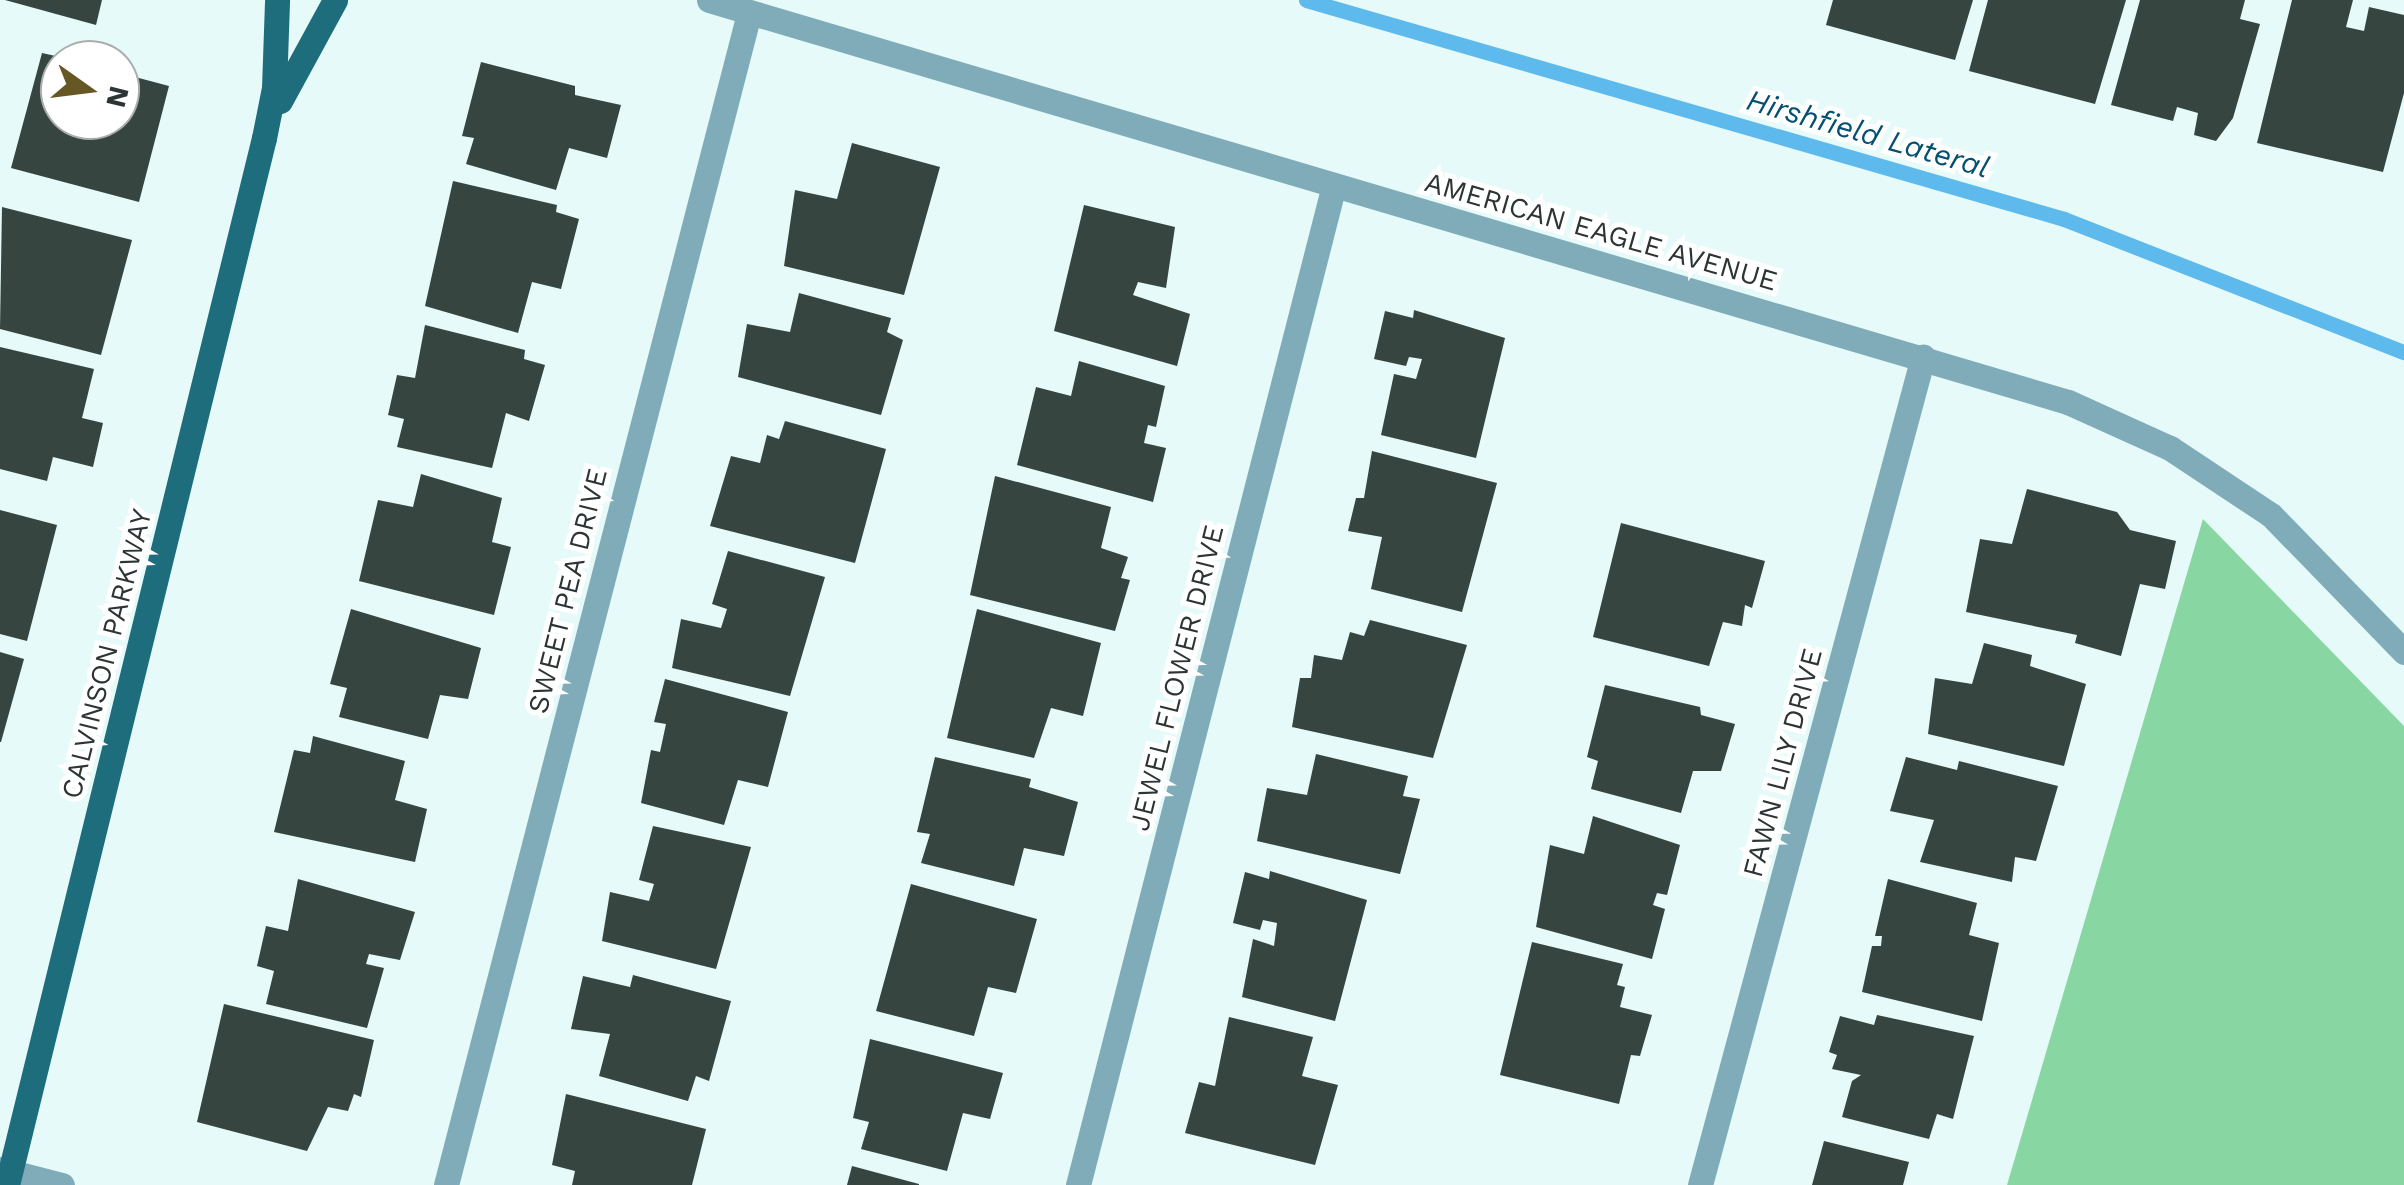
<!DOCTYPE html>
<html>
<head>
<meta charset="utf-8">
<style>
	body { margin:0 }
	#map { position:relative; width:2404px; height:1185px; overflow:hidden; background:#e5faf9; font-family:"Work Sans",sans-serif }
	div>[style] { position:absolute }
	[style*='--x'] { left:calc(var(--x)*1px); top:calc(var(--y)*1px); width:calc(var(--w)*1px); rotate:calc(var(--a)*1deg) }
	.green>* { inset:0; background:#88d7a2 }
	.stream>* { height:15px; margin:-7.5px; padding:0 7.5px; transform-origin:7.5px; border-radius:7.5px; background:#5eb9ec }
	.building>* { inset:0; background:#364540 }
	.minor>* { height:25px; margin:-12.5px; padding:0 12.5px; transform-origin:12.5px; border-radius:12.5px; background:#7facb8 }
	.major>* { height:25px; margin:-12.5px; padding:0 12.5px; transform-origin:12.5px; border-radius:12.5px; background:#1e6d7d }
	span { translate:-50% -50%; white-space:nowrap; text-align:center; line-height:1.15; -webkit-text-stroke:10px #fff; paint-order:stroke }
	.street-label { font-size:28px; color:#2c3434 }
	.water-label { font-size:30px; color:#035072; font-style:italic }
	.north { position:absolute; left:40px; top:40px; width:100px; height:100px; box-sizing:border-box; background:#fff; border:2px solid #abaeae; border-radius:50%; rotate:104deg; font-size:28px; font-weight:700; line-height:40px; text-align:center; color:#2c3434 }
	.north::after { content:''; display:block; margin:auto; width:35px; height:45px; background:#665724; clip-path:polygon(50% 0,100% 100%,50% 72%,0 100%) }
</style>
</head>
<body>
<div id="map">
	<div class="green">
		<i style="clip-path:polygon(2203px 519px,2404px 726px,2404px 1185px,2007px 1185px)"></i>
	</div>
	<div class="stream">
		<i style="--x:1306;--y:0;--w:789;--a:16.11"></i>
		<i style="--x:2064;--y:219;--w:365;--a:21.4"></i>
	</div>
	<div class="building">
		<i style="clip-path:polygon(5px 0,102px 0,96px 25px)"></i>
		<i style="clip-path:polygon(1833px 0,1973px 0,1955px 60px,1826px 25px)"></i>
		<i style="clip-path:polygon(1988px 0,2126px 0,2095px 104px,1969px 71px)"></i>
		<i style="clip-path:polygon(2140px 0,2245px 0,2240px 19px,2260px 24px,2233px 118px,2216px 141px,2194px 135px,2198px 113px,2177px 107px,2173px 121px,2111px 105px)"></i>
		<i style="clip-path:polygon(2292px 0,2353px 0,2346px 27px,2364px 31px,2369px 7px,2404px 15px,2404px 93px,2383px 172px,2257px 143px)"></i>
		<i style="clip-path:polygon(42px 53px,60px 57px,60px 120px,120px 120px,120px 73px,169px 86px,139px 202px,11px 168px)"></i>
		<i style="clip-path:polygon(481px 62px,575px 86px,575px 95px,621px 105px,607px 158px,569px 148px,556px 190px,466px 164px,474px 138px,462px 136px)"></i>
		<i style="clip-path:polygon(852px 143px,940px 167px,904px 295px,784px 266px,795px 190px,837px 199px)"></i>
		<i style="clip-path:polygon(453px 181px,557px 205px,556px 212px,579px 219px,561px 289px,532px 282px,518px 333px,425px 306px)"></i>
		<i style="clip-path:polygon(1084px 205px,1175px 227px,1166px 288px,1138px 282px,1133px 295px,1190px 314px,1177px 366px,1054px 331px)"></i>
		<i style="clip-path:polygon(2px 207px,132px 240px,101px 355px,0 329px)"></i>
		<i style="clip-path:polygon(799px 293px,891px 318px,887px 332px,903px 340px,881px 415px,738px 377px,747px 324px,790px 332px)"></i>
		<i style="clip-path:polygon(1414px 310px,1505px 338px,1476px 458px,1381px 435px,1394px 374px,1416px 379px,1422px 359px,1409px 357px,1406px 366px,1374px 359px,1385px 311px,1413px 318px)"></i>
		<i style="clip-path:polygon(425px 325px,525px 350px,524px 359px,545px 365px,529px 421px,506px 413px,492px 468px,397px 447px,404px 419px,388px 415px,397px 375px,415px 378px)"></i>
		<i style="clip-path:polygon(0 347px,94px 369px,82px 418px,103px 423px,93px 467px,53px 457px,47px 481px,0 469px)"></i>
		<i style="clip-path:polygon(1079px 361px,1165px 386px,1156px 427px,1148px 425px,1144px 443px,1166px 448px,1153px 502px,1017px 465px,1036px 387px,1071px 396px)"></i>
		<i style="clip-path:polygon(785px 421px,886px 449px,855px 563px,710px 526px,731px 456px,760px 463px,767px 435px,779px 439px)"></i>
		<i style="clip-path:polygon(1372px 451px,1497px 483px,1462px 612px,1371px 589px,1382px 537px,1348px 531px,1356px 498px,1364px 498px)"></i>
		<i style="clip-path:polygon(421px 474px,502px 498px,492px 542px,511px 547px,494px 615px,359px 581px,378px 500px,413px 507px)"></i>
		<i style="clip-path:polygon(995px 476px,1111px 507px,1101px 548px,1128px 557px,1121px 578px,1130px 580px,1115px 631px,970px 595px)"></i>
		<i style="clip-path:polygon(2027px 489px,2117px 512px,2130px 530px,2176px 541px,2165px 589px,2140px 584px,2121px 656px,2075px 643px,2077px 635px,1966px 612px,1980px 539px,2012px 544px)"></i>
		<i style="clip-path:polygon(0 510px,57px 525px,27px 641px,0 634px)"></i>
		<i style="clip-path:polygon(1621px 523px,1765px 561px,1752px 608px,1745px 605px,1742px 626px,1723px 622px,1709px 666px,1593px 637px)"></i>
		<i style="clip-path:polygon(728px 551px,825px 577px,790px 696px,672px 668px,681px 619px,721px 628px,727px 609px,712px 604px)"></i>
		<i style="clip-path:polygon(351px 609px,481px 648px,468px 699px,440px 695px,428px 739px,339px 717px,347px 688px,330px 684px)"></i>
		<i style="clip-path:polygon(977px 609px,1101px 643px,1083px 716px,1051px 708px,1034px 758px,947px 738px)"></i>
		<i style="clip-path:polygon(1370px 620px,1467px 645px,1433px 758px,1292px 727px,1300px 678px,1311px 678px,1314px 655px,1342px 660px,1350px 632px,1364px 636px)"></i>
		<i style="clip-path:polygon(1984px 643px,2032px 655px,2030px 666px,2086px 684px,2064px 766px,1928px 734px,1935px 678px,1972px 684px)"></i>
		<i style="clip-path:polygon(0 652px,24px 659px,1px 742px,0 742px)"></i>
		<i style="clip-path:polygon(665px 679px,788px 712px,768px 787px,738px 780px,724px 825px,641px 803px,651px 750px,660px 752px,666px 724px,654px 722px)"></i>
		<i style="clip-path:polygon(1605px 685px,1700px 707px,1701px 715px,1735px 724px,1721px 771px,1693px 771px,1681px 813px,1591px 789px,1598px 761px,1587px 757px)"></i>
		<i style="clip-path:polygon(313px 736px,405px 761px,395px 800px,427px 809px,415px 862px,274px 832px,294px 750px,310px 753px)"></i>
		<i style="clip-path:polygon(1316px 754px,1408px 776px,1403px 796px,1420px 799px,1400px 874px,1257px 841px,1267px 788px,1307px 795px)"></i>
		<i style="clip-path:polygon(935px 757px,1031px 779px,1029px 787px,1078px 802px,1064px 856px,1024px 848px,1014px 886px,921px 863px,930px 834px,917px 832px)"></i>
		<i style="clip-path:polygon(1906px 757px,1957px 770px,1959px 761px,2058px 786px,2036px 861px,2015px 857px,2012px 882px,1920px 862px,1934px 820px,1890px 811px)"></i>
		<i style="clip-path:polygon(1593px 816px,1680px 845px,1667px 895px,1657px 893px,1653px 905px,1665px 909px,1652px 959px,1536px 927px,1550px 845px,1584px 854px)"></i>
		<i style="clip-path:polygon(653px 826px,751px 847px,716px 969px,602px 941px,610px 892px,649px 901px,654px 884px,639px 880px)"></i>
		<i style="clip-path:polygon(1270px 871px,1367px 900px,1335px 1021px,1242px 997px,1253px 939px,1274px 946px,1277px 923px,1263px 920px,1260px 930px,1233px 923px,1245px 872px,1269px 879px)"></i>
		<i style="clip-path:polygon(298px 879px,415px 912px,400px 960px,369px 954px,366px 964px,384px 968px,367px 1028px,266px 1004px,274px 971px,257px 966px,266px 926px,288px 931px)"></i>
		<i style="clip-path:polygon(1888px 879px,1977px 903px,1969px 935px,1999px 943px,1982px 1021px,1862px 992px,1872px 946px,1881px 946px,1882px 936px,1875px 936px)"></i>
		<i style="clip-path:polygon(911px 884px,1037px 919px,1016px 993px,988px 987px,974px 1036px,876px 1011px)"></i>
		<i style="clip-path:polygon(1532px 942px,1623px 964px,1617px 985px,1625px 987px,1620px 1007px,1652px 1015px,1640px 1056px,1631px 1055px,1619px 1104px,1500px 1075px)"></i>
		<i style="clip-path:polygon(633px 975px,731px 1001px,709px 1081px,696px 1076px,688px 1101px,599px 1076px,610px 1034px,571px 1029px,583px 976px,630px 987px)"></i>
		<i style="clip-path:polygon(224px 1004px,374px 1040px,361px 1097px,354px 1094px,348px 1111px,328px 1107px,307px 1151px,197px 1122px)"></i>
		<i style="clip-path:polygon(1877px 1015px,1974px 1036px,1953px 1119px,1937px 1114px,1929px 1139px,1842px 1117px,1852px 1081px,1861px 1075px,1832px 1069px,1837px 1055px,1829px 1052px,1840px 1016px,1874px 1025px)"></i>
		<i style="clip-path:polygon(1229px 1017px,1313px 1037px,1302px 1076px,1338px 1085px,1315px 1165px,1185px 1133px,1199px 1082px,1215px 1086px)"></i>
		<i style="clip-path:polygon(870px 1039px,1003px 1073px,990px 1119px,963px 1113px,947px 1171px,861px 1149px,869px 1122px,853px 1118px)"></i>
		<i style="clip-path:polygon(566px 1094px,706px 1129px,692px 1185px,572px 1185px,575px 1171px,552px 1165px)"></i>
		<i style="clip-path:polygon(1824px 1141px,1909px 1162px,1903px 1185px,1812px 1185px)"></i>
		<i style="clip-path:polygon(852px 1166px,919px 1184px,919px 1185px,847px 1185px)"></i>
	</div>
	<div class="minor">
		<i style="--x:709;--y:0;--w:1417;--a:16.48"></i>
		<i style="--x:2068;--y:402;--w:112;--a:24.3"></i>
		<i style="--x:2170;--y:448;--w:121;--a:33.6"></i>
		<i style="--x:2271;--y:515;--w:191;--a:45.8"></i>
		<i style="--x:0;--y:1169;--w:64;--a:14.5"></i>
		<i style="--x:446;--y:1185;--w:1211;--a:-75.5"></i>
		<i style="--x:1078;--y:1185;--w:1032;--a:-75.64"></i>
		<i style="--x:1700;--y:1185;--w:858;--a:-74.93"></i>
	</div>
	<div class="major">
		<i style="--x:280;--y:101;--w:115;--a:-61.4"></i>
		<i style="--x:7;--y:1185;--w:1078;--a:-76.21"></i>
		<i style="--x:264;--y:138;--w:51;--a:-78.7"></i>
		<i style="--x:274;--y:88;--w:88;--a:-88"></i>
	</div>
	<div class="street-label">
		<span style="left:1601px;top:232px;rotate:16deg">AMERICAN EAGLE AVENUE</span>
		<span style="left:568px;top:591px;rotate:-76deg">SWEET PEA DRIVE</span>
		<span style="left:107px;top:654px;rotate:-76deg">CALVINSON PARKWAY</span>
		<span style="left:1177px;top:678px;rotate:-76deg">JEWEL FLOWER DRIVE</span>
		<span style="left:1783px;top:763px;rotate:-75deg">FAWN LILY DRIVE</span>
	</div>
	<div class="water-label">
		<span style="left:1868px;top:134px;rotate:16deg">Hirshfield Lateral</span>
	</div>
	<div class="north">N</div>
</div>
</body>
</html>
